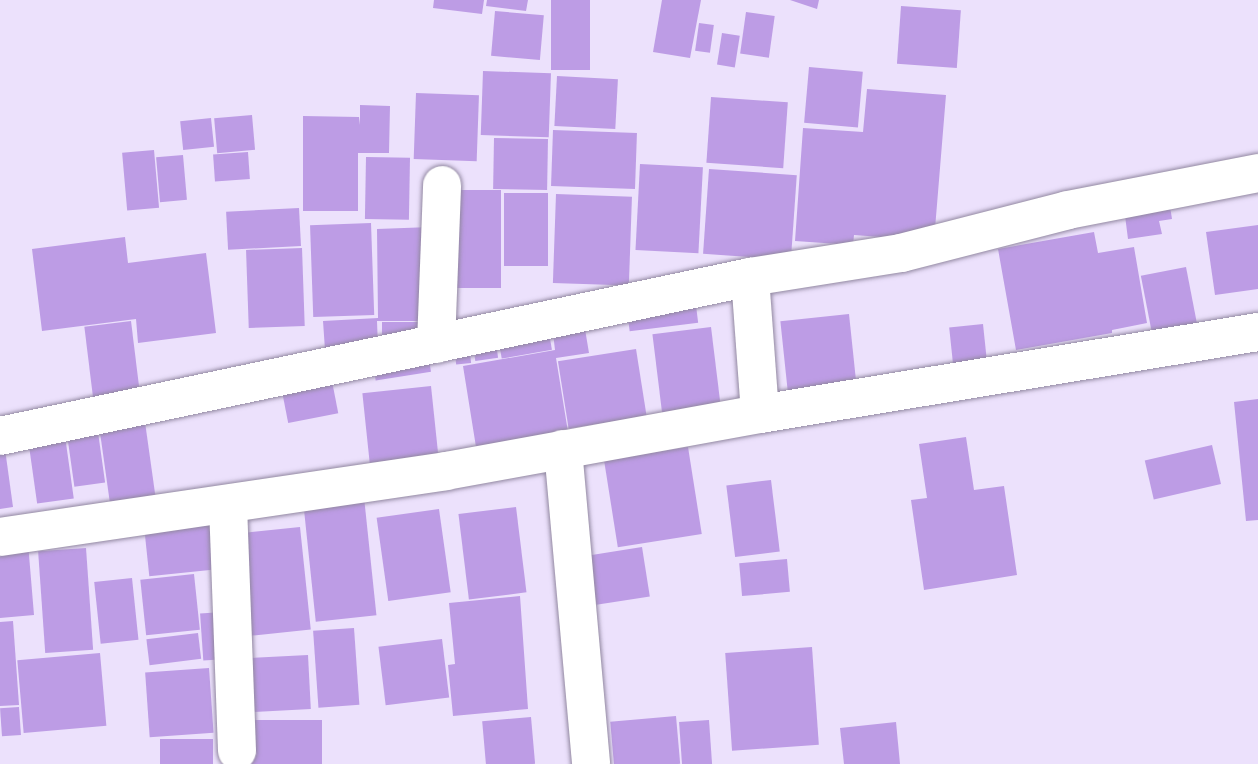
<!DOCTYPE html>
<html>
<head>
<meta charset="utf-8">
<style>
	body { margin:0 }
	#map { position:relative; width:1258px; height:764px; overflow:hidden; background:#ece1fc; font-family:Lora,serif }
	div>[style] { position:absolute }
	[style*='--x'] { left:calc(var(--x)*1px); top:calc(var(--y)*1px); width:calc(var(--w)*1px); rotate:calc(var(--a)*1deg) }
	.building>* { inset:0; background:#bd9ce5; transform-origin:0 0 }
	.roads { filter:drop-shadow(0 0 2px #9288a1) drop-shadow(0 0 2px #9288a1) }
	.minor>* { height:38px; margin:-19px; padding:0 19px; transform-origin:19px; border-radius:19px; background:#fff }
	span { translate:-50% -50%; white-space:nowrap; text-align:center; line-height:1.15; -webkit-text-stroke:6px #f6f1fd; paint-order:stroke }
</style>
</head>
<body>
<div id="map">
	<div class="building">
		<i style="clip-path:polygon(434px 0,484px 0,482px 14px,433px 8px)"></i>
		<i style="clip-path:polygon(487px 0,528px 0,526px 11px,486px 6px)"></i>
		<i style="left:551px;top:0;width:39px;height:70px"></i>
		<i style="clip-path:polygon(662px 0,701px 0,690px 58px,653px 52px)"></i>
		<i style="clip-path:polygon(790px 0,819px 0,817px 9px)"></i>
		<i style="left:901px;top:6px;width:60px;height:58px;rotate:4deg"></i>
		<i style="left:495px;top:11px;width:49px;height:45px;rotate:5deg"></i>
		<i style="left:746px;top:12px;width:29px;height:42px;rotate:8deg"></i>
		<i style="left:699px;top:23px;width:15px;height:28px;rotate:8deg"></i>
		<i style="left:722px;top:33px;width:18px;height:32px;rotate:9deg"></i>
		<i style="left:809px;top:67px;width:54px;height:56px;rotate:5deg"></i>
		<i style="left:483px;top:71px;width:68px;height:64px;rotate:2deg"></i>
		<i style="left:557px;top:76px;width:61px;height:50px;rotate:3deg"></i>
		<i style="clip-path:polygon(867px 89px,946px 95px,934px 241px,854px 235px,853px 245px,795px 241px,803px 128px,863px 132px)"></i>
		<i style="left:416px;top:93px;width:63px;height:66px;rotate:2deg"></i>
		<i style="left:711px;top:97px;width:77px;height:66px;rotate:4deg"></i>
		<i style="clip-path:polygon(360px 105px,390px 106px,389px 153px,358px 153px,358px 211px,303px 211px,303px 116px,359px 117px,360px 125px)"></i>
		<i style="left:252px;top:115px;width:35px;height:38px;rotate:85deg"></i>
		<i style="left:211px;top:118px;width:29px;height:31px;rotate:84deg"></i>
		<i style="left:553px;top:130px;width:84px;height:56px;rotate:2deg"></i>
		<i style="left:494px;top:138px;width:54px;height:51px;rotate:1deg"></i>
		<i style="left:154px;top:150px;width:58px;height:32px;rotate:85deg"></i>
		<i style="left:248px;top:152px;width:27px;height:35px;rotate:86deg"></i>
		<i style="left:183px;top:155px;width:45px;height:27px;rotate:85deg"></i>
		<i style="left:366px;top:157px;width:44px;height:62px;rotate:1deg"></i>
		<i style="left:640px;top:164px;width:63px;height:86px;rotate:3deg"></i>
		<i style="left:709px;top:169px;width:88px;height:85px;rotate:4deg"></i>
		<i style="left:455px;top:190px;width:46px;height:98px"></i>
		<i style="left:504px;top:193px;width:44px;height:73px"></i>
		<i style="left:556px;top:194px;width:76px;height:89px;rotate:2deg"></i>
		<i style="clip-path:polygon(1169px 200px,1172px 219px,1159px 221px,1162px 234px,1128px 239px,1124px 208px)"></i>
		<i style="left:299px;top:208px;width:38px;height:73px;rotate:87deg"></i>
		<i style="left:371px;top:223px;width:92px;height:61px;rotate:88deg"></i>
		<i style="clip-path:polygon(1258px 225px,1258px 289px,1215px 295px,1206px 232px)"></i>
		<i style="clip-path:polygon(431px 227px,431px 321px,377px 321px,378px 348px,325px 350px,323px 321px,378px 318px,377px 229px)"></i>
		<i style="clip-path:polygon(1094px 232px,1098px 253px,1134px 247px,1147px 323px,1112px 330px,1112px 333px,1016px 350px,998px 249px)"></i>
		<i style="clip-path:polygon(125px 237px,128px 263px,206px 253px,216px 333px,138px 343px,136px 319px,42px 331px,32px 249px)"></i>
		<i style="left:302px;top:248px;width:78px;height:56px;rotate:88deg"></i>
		<i style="left:1186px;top:267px;width:60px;height:46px;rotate:79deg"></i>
		<i style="left:695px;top:297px;width:26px;height:69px;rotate:83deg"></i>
		<i style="left:849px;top:314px;width:71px;height:69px;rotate:84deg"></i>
		<i style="left:131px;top:321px;width:73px;height:47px;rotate:83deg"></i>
		<i style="left:429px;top:322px;width:18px;height:47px;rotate:90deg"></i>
		<i style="left:983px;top:324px;width:36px;height:34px;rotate:84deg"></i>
		<i style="left:711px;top:327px;width:81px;height:59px;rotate:83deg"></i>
		<i style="clip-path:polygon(585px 329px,589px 353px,556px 358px,568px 432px,476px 447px,463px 366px,555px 350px,553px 333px)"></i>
		<i style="left:549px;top:333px;width:17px;height:51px;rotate:80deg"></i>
		<i style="left:469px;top:343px;width:20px;height:15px;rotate:84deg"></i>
		<i style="left:496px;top:343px;width:15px;height:23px;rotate:82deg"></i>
		<i style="left:636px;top:349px;width:68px;height:79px;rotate:81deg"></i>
		<i style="left:428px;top:353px;width:19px;height:56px;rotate:81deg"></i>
		<i style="left:331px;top:376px;width:38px;height:51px;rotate:79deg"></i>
		<i style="left:431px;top:386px;width:70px;height:69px;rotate:84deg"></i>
		<i style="clip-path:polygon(1258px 399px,1258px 520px,1246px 521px,1234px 402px)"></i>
		<i style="left:145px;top:422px;width:80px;height:46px;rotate:82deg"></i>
		<i style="left:98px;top:432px;width:51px;height:31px;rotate:82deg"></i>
		<i style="left:65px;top:436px;width:63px;height:37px;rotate:82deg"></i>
		<i style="clip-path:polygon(966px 437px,974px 490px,1004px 486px,1017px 575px,924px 590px,911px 500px,927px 498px,919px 444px)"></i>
		<i style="left:1212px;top:445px;width:40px;height:69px;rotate:77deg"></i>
		<i style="left:688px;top:447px;width:88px;height:85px;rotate:81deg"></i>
		<i style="clip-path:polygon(5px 449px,13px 507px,0 509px,0 450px)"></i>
		<i style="left:771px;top:480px;width:72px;height:45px;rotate:83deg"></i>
		<i style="left:364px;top:497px;width:119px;height:61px;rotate:84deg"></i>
		<i style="left:516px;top:507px;width:86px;height:58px;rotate:83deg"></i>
		<i style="left:439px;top:509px;width:84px;height:63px;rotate:82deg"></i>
		<i style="left:217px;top:522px;width:47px;height:73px;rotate:84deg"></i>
		<i style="left:300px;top:527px;width:103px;height:59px;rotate:84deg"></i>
		<i style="clip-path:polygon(28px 543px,34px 615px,0 618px,0 546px)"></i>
		<i style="left:642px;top:547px;width:50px;height:54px;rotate:81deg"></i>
		<i style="left:86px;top:548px;width:102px;height:48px;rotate:86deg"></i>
		<i style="left:787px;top:559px;width:33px;height:48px;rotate:85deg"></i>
		<i style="left:194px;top:574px;width:56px;height:54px;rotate:84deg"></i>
		<i style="left:132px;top:578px;width:62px;height:38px;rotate:84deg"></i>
		<i style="clip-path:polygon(520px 596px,528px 709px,453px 716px,448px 665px,455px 664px,449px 603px)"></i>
		<i style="left:223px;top:612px;width:47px;height:23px;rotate:86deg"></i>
		<i style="clip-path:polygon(13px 621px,19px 705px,0 706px,0 622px)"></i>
		<i style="left:354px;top:628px;width:77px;height:41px;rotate:86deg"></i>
		<i style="left:198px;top:633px;width:26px;height:52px;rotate:83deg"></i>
		<i style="left:442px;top:639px;width:59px;height:64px;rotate:83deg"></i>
		<i style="left:812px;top:647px;width:98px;height:87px;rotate:86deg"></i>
		<i style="left:100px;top:653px;width:73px;height:83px;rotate:85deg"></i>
		<i style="left:308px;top:655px;width:54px;height:67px;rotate:87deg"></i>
		<i style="left:209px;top:668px;width:65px;height:64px;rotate:86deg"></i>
		<i style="left:19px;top:707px;width:28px;height:19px;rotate:86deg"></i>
		<i style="left:676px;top:716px;width:48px;height:66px;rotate:85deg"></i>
		<i style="left:531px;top:717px;width:47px;height:49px;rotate:85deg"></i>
		<i style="left:322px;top:720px;width:44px;height:74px;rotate:90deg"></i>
		<i style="left:709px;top:720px;width:44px;height:30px;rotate:86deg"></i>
		<i style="clip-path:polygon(896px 722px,900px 764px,844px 764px,840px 728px)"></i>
		<i style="left:213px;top:739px;width:25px;height:53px;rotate:90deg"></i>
	</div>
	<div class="roads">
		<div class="minor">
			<i style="--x:750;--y:277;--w:137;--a:85.8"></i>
			<i style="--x:436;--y:344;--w:159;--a:-87.8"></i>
			<i style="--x:0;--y:436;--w:767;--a:-11.97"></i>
			<i style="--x:750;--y:277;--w:153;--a:-9"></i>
			<i style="--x:901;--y:253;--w:172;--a:-14.4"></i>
			<i style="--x:1068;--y:210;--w:194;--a:-11"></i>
			<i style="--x:563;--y:449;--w:316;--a:84.9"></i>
			<i style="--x:228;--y:505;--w:246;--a:87.9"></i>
			<i style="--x:0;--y:537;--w:451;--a:-8.4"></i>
			<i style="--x:446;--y:471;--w:319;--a:-10.3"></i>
			<i style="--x:760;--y:414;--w:505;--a:-9.35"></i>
		</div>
	</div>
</div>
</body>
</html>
